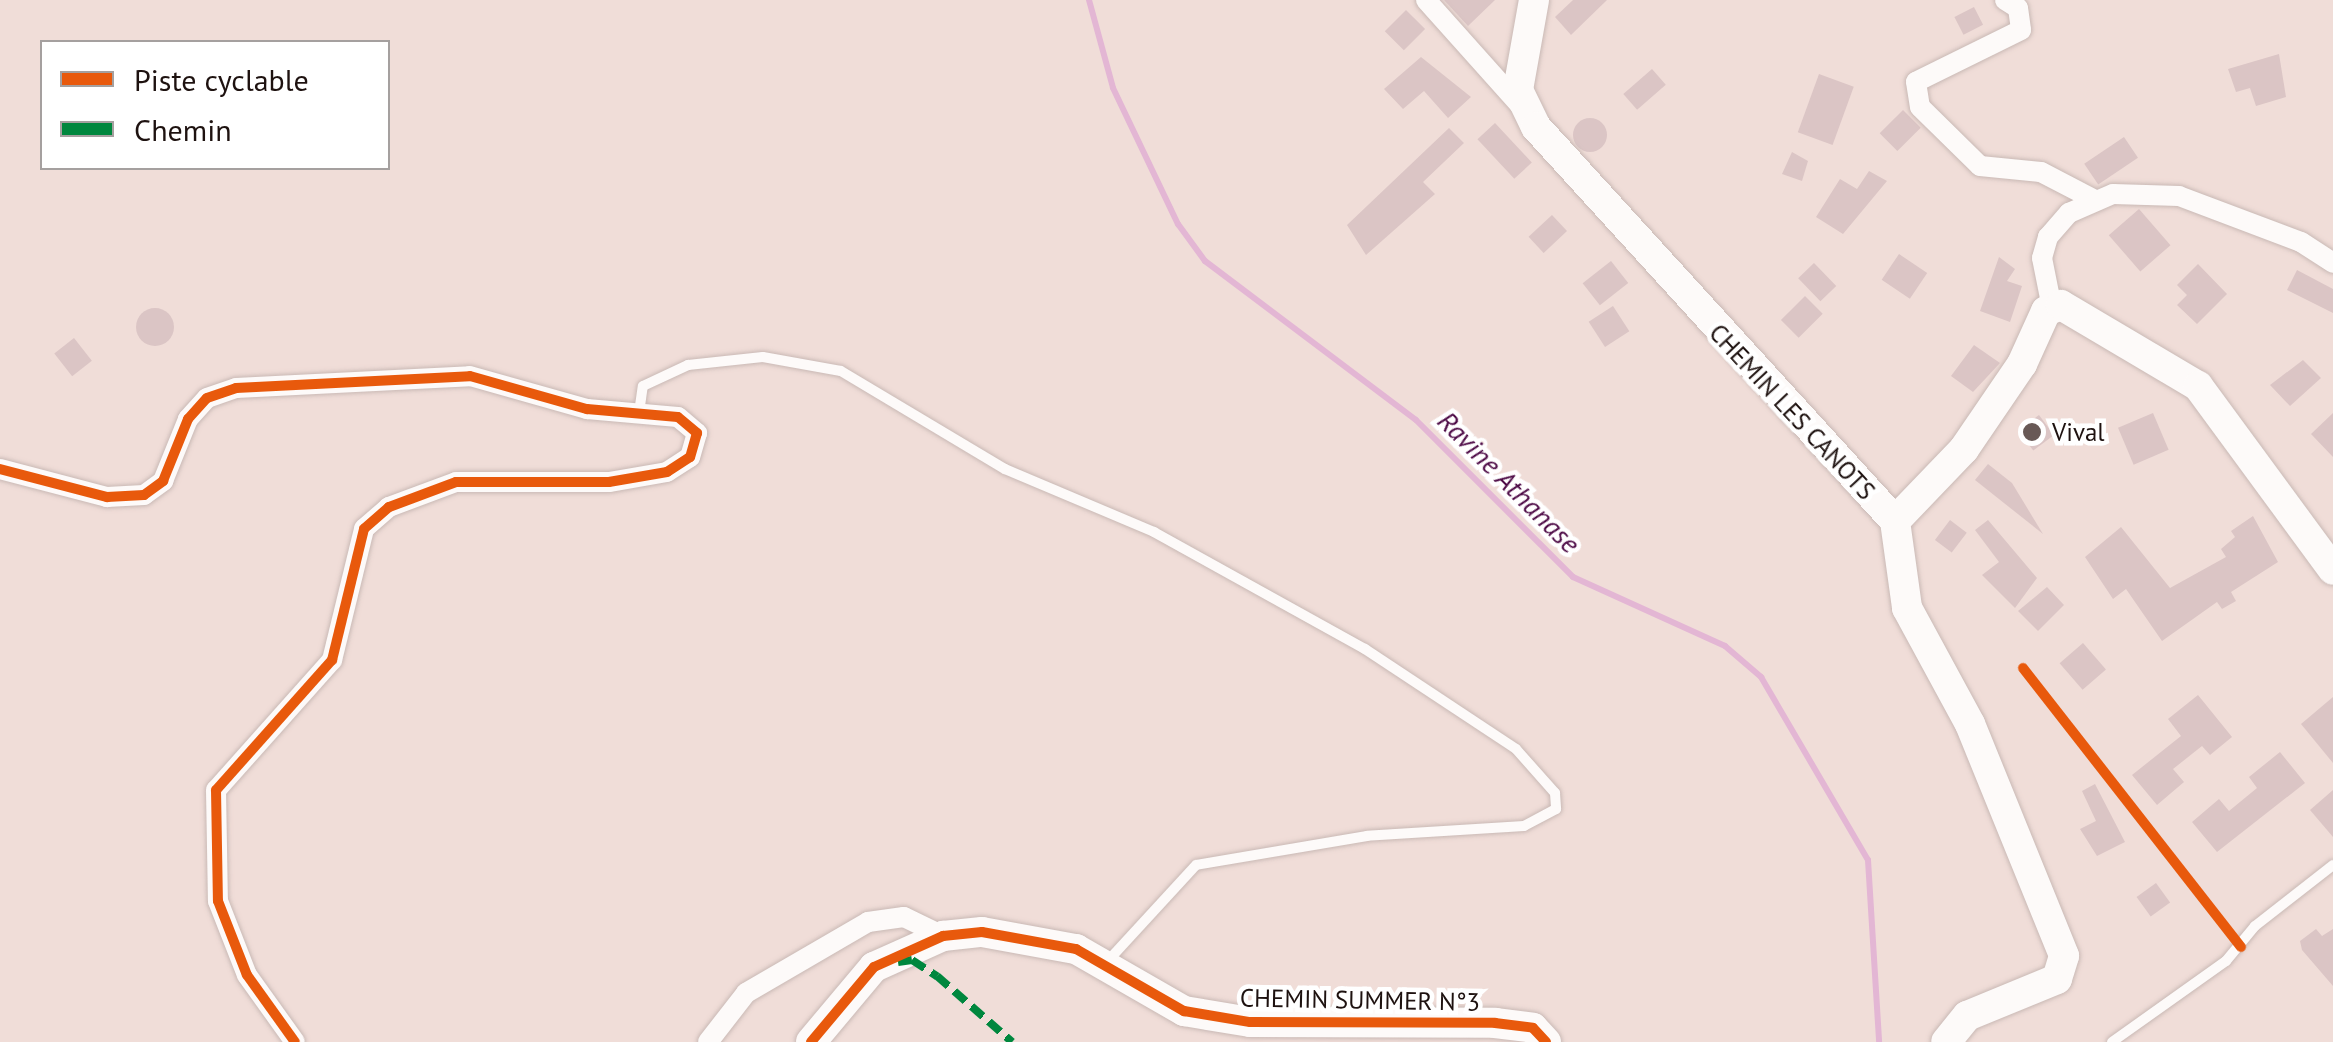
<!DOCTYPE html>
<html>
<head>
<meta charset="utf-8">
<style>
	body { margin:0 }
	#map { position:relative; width:2333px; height:1042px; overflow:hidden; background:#f0ddd8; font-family:"PT Sans",sans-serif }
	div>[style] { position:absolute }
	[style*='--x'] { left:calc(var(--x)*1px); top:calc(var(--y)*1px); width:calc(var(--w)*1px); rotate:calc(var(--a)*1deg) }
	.stream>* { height:6px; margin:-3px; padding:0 3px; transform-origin:3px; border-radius:3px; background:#e3b6d4 }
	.building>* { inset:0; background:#dbc5c5; transform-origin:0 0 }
	.round { border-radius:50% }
	.roads { filter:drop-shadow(0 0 2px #c9b9b5) drop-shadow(0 0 2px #c9b9b5) }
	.lane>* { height:10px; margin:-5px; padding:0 5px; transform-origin:5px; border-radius:5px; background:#fdfaf9 }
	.street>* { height:20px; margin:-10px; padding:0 10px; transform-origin:10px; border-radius:10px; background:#fdfaf9 }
	.secondary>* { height:30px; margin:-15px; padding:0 15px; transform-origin:15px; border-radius:15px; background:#fdfaf9 }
	.quiet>* { height:8px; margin-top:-4px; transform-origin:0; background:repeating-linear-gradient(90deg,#00873e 0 15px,transparent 0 23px) }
	.cycleway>* { height:10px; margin:-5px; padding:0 5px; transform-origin:5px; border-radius:5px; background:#e8590c }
	.dots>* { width:28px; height:28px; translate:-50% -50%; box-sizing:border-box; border:5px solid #fff; border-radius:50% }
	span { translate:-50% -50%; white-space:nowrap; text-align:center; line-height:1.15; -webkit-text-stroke:9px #fff; paint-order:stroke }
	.street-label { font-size:25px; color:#1e1210 }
	.poi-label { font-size:25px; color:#1e1210 }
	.left { translate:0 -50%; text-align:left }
	.water-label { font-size:28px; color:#4d0a46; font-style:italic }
	.legend { position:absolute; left:40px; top:40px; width:350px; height:130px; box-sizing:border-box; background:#fff; border:2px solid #a5a09f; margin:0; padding:12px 18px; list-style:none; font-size:30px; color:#1e1210 }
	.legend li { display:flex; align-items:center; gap:20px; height:50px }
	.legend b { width:50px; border:2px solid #a5a09f }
</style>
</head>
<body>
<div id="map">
	<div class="stream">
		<i style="--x:1089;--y:0;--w:91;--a:74.7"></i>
		<i style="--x:1113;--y:88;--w:151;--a:64.5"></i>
		<i style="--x:1178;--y:224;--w:46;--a:53.9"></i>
		<i style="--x:1205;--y:261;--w:264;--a:37"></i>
		<i style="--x:1416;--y:420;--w:222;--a:45"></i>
		<i style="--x:1573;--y:577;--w:167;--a:24.4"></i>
		<i style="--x:1725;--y:646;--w:48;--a:40.7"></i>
		<i style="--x:1761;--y:677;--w:212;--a:59.7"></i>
		<i style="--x:1868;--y:860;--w:182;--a:86.5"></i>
	</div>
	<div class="building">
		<i style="clip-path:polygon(1444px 0,1495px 0,1468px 26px)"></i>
		<i style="clip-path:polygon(1573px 0,1607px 0,1571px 35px,1555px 17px)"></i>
		<i style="left:1974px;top:7px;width:20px;height:22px;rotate:63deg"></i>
		<i style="left:1406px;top:10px;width:27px;height:30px;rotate:45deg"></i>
		<i style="clip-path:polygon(2279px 54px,2286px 97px,2256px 106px,2250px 88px,2236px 92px,2228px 69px)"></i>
		<i style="clip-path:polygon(1421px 57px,1471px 97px,1448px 118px,1424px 91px,1403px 109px,1384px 89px)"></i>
		<i style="left:1652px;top:69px;width:21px;height:38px;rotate:49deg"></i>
		<i style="left:1819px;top:74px;width:37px;height:62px;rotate:20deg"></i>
		<i style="left:1903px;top:110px;width:25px;height:33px;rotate:45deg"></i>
		<i class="round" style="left:1573px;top:118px;width:34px;height:34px"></i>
		<i style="left:1495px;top:123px;width:54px;height:24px;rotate:47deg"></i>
		<i style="clip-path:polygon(1449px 128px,1464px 143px,1423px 182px,1435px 194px,1366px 255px,1347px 225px)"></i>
		<i style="left:2124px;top:137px;width:25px;height:48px;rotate:56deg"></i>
		<i style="clip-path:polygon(1792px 152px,1808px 161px,1802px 181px,1782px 174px)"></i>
		<i style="clip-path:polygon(1869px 171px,1887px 181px,1843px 234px,1816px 217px,1840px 179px,1857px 189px)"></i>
		<i style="left:2139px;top:209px;width:48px;height:40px;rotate:49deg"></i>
		<i style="left:1552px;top:215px;width:22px;height:32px;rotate:47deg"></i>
		<i style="left:1899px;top:254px;width:34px;height:31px;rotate:34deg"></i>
		<i style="clip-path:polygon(1999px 257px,2015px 269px,2007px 281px,2022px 286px,2010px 322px,1980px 311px)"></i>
		<i style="left:1611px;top:261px;width:28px;height:36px;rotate:52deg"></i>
		<i style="left:1814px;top:263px;width:32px;height:22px;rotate:46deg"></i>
		<i style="clip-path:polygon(2198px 264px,2227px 294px,2197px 324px,2177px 305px,2187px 295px,2177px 285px)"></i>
		<i style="clip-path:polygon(2297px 270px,2333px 289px,2333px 313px,2287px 290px)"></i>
		<i style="left:1805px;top:296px;width:25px;height:34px;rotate:45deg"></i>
		<i style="left:1613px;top:306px;width:30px;height:29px;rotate:57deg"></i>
		<i class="round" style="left:136px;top:308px;width:38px;height:38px"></i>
		<i style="left:74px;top:338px;width:29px;height:25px;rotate:52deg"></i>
		<i style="clip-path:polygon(1974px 345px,2000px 363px,1973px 392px,1951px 376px)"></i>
		<i style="clip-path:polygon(2303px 360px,2321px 378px,2290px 406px,2270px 385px)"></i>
		<i style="left:2153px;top:413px;width:40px;height:38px;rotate:67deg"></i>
		<i style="clip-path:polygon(2333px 413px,2333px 457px,2311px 434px)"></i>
		<i style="left:2039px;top:415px;width:25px;height:26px;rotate:53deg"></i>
		<i style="clip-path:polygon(1988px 464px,2012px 483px,2043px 534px,1975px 480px)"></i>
		<i style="clip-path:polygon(2253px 516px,2278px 562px,2231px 592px,2236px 601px,2222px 609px,2217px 602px,2162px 641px,2126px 589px,2113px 599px,2085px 557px,2121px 527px,2170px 588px,2226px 557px,2221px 549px,2235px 537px,2231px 531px)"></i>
		<i style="left:1950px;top:520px;width:21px;height:25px;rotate:37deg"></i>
		<i style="clip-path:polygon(1988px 520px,2037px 578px,2015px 608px,1982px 575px,1999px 562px,1975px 530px)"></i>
		<i style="clip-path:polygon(2047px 587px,2064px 605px,2038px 631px,2018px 611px)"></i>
		<i style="left:2083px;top:643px;width:35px;height:31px;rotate:49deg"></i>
		<i style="clip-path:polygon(2198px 695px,2232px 737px,2210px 755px,2202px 746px,2173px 769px,2184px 782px,2157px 805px,2132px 775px,2181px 736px,2168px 719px)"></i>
		<i style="clip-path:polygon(2333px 697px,2333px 763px,2301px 724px)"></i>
		<i style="clip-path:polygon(2280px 752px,2305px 783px,2217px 852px,2192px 822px,2219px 799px,2229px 811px,2257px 788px,2249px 777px)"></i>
		<i style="clip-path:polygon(2095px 784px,2125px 842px,2097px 856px,2080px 829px,2096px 821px,2082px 791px)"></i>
		<i style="clip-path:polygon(2333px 790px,2333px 837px,2310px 810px)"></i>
		<i style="left:2156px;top:883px;width:24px;height:24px;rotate:54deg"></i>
		<i style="clip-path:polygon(2316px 929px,2322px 936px,2333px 929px,2333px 986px,2302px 950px,2300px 941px)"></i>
	</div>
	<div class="roads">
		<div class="lane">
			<i style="--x:639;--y:413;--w:27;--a:-82"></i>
			<i style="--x:643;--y:386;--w:50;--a:-25"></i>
			<i style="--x:688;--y:365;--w:75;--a:-6.1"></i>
			<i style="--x:763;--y:357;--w:79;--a:10.2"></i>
			<i style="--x:841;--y:371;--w:191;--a:30.9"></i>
			<i style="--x:1005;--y:469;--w:162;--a:22.9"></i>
			<i style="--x:1154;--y:532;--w:241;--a:29"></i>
			<i style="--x:1365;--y:649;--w:181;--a:33.5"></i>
			<i style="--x:1516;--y:749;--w:59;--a:48.4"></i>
			<i style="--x:1555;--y:793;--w:16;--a:86"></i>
			<i style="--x:1556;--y:809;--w:36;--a:152"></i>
			<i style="--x:1524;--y:826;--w:157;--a:176.4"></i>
			<i style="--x:1367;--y:836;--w:173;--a:170.4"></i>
			<i style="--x:1196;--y:865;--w:133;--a:132.6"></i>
			<i style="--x:2112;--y:1042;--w:140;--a:-35.4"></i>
			<i style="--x:2226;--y:961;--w:45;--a:-50.4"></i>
			<i style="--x:2255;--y:926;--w:99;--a:-38"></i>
		</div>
		<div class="street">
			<i style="--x:1426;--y:0;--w:141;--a:48.2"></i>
			<i style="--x:2005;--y:0;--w:15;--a:32"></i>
			<i style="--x:2018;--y:8;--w:22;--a:82"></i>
			<i style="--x:2021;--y:30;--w:117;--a:153.7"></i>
			<i style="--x:1916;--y:82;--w:25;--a:81"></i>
			<i style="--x:1920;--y:107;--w:84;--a:44.5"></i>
			<i style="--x:1980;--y:166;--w:61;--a:5.6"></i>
			<i style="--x:2041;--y:172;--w:61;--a:27.4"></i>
			<i style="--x:2052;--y:308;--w:51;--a:-101.3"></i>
			<i style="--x:2042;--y:258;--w:22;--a:-74"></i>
			<i style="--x:2048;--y:237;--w:32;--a:-49"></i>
			<i style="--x:2069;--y:213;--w:48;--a:-23.4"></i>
			<i style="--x:2113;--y:194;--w:66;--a:1.7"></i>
			<i style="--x:2179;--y:196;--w:130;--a:20.7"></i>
			<i style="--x:2301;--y:242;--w:38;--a:33"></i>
			<i style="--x:0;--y:469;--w:111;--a:14.7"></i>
			<i style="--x:107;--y:497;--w:37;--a:-3"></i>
			<i style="--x:144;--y:495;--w:24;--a:-36"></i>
			<i style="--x:163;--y:481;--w:67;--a:-68"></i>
			<i style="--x:188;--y:419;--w:28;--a:-48"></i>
			<i style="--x:207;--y:398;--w:31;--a:-19"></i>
			<i style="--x:236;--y:388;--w:234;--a:-2.9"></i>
			<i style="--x:470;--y:376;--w:122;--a:15.8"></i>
			<i style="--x:587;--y:409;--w:91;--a:5"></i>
			<i style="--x:678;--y:417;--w:25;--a:40"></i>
			<i style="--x:697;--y:433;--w:25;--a:106"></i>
			<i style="--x:690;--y:457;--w:27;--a:147"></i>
			<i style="--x:667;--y:472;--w:59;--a:170.2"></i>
			<i style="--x:609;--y:482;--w:153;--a:180"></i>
			<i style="--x:456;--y:482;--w:72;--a:159.5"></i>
			<i style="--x:389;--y:507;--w:33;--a:139"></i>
			<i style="--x:364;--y:529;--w:135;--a:103.7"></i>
			<i style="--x:332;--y:660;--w:174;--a:131.7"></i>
			<i style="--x:216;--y:790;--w:111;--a:89"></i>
			<i style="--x:218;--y:901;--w:79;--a:68.6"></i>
			<i style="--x:247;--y:975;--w:82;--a:54.4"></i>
			<i style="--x:708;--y:1042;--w:62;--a:-52.2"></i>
			<i style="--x:746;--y:993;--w:141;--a:-30.2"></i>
			<i style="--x:868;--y:922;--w:36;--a:-8"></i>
			<i style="--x:904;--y:917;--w:43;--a:26"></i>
		</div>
		<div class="secondary">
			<i style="--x:1534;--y:0;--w:91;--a:100.1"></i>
			<i style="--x:1518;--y:90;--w:41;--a:64.1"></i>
			<i style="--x:1536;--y:127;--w:533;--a:47.66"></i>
			<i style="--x:1895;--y:521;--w:100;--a:-46.2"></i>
			<i style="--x:1964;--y:449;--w:103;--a:-55.7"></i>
			<i style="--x:2022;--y:364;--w:58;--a:-65.6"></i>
			<i style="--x:2046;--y:311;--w:16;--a:-22"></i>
			<i style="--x:2061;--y:305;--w:159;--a:30.6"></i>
			<i style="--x:2198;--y:386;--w:228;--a:53.7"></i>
			<i style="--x:1895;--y:521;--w:88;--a:82.1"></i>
			<i style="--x:1907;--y:608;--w:132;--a:61.5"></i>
			<i style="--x:1970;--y:724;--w:250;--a:67.9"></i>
			<i style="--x:2064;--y:956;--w:24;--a:107"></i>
			<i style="--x:2057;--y:979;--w:97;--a:157.7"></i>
			<i style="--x:1967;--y:1016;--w:33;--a:129"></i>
			<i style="--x:811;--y:1042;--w:98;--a:-50"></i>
			<i style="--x:874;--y:967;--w:76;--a:-24.2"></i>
			<i style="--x:943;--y:936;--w:39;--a:-6"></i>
			<i style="--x:982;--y:932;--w:96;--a:10.3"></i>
			<i style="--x:1076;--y:949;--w:125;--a:29.9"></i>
			<i style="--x:1184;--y:1011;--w:67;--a:9.5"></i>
			<i style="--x:1250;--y:1022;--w:245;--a:0.2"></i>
			<i style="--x:1495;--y:1023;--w:38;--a:7"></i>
			<i style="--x:1533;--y:1028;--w:19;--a:47"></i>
		</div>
	</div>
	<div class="quiet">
		<i style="--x:898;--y:962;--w:14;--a:-8"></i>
		<i style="--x:912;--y:960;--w:30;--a:33"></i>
		<i style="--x:937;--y:976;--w:100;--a:41.3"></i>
	</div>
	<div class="cycleway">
		<i style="--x:0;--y:469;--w:111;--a:14.7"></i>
		<i style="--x:107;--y:497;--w:37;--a:-3"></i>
		<i style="--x:144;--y:495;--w:24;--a:-36"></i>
		<i style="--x:163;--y:481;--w:67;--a:-68"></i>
		<i style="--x:188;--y:419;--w:28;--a:-48"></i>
		<i style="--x:207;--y:398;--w:31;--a:-19"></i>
		<i style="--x:236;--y:388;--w:234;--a:-2.9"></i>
		<i style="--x:470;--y:376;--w:122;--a:15.8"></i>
		<i style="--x:587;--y:409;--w:91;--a:5"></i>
		<i style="--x:678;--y:417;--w:25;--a:40"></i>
		<i style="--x:697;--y:433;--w:25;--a:106"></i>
		<i style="--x:690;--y:457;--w:27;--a:147"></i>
		<i style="--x:667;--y:472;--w:59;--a:170.2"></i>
		<i style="--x:609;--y:482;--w:153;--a:180"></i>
		<i style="--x:456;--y:482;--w:72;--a:159.5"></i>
		<i style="--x:389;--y:507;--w:33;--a:139"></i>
		<i style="--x:364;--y:529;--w:135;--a:103.7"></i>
		<i style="--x:332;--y:660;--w:174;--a:131.7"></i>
		<i style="--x:216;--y:790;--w:111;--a:89"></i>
		<i style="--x:218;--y:901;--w:79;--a:68.6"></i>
		<i style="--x:247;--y:975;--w:82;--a:54.4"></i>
		<i style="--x:2023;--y:668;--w:354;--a:52"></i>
		<i style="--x:811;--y:1042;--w:98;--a:-50"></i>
		<i style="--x:874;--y:967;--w:76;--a:-24.2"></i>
		<i style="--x:943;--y:936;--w:39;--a:-6"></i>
		<i style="--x:982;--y:932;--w:96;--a:10.3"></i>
		<i style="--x:1076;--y:949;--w:125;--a:29.9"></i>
		<i style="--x:1184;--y:1011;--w:67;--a:9.5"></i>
		<i style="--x:1250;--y:1022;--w:245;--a:0.2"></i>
		<i style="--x:1495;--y:1023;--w:38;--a:7"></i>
		<i style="--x:1533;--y:1028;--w:19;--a:47"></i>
	</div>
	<div class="dots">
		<i style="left:2032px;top:432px;background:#685956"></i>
	</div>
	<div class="street-label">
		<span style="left:1792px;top:412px;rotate:47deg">CHEMIN LES CANOTS</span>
		<span style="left:1360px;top:1000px;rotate:1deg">CHEMIN SUMMER N°3</span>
	</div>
	<div class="poi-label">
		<span class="left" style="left:2052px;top:432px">Vival</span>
	</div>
	<div class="water-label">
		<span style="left:1509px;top:482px;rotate:45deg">Ravine Athanase</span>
	</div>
	<ul class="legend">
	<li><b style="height:12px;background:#e8590c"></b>Piste cyclable</li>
	<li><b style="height:12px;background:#00873e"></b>Chemin</li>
	</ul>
</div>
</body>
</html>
